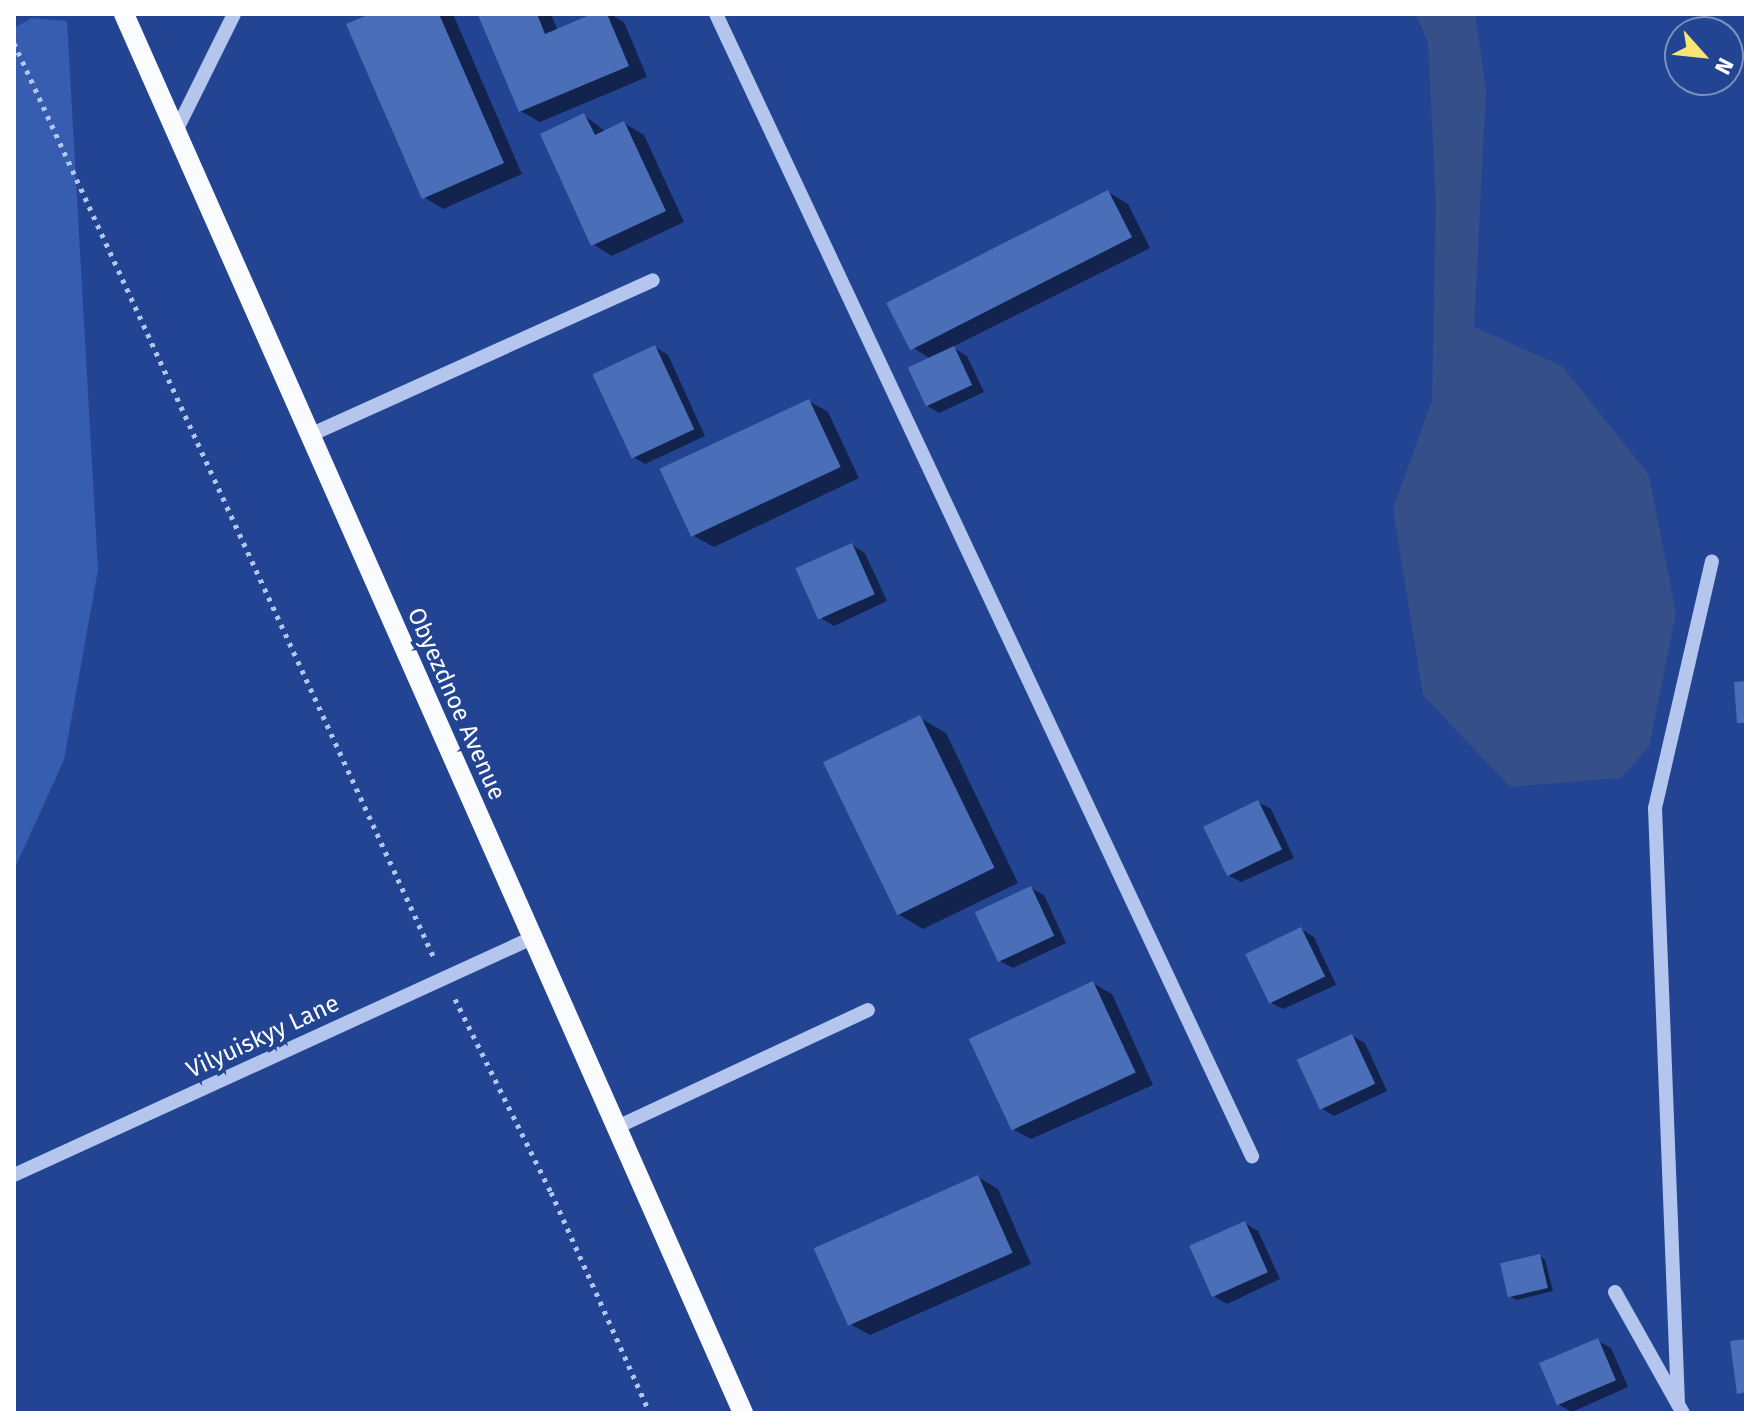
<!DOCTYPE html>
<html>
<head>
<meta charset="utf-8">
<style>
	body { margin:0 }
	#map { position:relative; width:1760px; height:1427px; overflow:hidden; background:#224492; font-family:"Fira Sans",sans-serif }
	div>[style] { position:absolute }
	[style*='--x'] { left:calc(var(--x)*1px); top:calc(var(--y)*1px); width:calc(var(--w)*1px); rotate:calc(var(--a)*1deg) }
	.green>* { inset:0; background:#365daf }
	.water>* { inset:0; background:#354f89 }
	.shadow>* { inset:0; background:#0007 }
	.building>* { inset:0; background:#4b6eb9; transform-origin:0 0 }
	.path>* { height:5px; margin-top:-2.5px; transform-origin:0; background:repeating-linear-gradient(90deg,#b4c6ed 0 4px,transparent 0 10px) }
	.minor>* { height:14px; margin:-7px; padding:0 7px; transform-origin:7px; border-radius:7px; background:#b4c6ed }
	.major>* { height:20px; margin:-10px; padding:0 10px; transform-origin:10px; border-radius:10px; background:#fafbff }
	span { translate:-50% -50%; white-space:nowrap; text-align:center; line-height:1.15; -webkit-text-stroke:8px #224492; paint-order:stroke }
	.street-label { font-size:24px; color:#fff }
	.frame { position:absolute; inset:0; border:16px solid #fff; pointer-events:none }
	.north { position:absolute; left:1664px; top:16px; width:80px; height:80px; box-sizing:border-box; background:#224492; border:2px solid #7a8fbe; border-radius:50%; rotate:117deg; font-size:22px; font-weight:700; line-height:32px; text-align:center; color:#fff }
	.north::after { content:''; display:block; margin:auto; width:28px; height:36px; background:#f9e476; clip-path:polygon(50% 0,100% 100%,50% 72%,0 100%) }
</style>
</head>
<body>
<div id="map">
	<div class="green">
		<i style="clip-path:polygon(32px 18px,67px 21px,98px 570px,64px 760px,14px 870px,14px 28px)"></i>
	</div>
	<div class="water">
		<i style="clip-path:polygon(1416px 14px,1475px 14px,1486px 90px,1474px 327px,1562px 366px,1649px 475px,1676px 614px,1649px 747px,1621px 778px,1510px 787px,1423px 695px,1393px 509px,1432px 400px,1436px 204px,1428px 43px)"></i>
	</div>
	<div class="shadow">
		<i style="clip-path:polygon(375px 14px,453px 14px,522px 174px,443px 209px,424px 197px)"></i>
		<i style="clip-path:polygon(487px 14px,551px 14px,558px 31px,610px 14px,624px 22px,647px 77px,540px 122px,520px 111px,481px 16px)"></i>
		<i style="clip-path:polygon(584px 115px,606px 132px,624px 123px,644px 135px,684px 222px,612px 256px,593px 244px)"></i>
		<i style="clip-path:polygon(1108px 192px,1128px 204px,1150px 248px,952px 347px,967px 356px,984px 392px,939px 413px,926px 405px,931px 359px,910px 346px)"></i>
		<i style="clip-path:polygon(655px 347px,668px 355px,705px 436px,645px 464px,632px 456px)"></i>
		<i style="clip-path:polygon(809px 401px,828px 412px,859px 478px,714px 547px,694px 536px)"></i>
		<i style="clip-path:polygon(852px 545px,865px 553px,887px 601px,834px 626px,821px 618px)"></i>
		<i style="clip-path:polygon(920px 718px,946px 733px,1018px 883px,923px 929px,898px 914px)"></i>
		<i style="clip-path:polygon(1258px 802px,1271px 809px,1294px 858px,1241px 882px,1228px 875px)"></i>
		<i style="clip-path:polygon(1031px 888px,1044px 895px,1066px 943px,1013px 968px,1000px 961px)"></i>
		<i style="clip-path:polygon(1301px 929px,1314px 937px,1336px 985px,1283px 1009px,1270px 1002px)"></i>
		<i style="clip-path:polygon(1093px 983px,1112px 994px,1153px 1085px,1031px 1139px,1011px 1128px)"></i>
		<i style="clip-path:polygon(1352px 1036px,1365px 1043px,1387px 1091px,1334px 1116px,1321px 1108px)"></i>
		<i style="clip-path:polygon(978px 1177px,998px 1189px,1031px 1264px,870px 1335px,850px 1324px)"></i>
		<i style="clip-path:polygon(1245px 1223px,1258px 1231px,1280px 1279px,1227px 1304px,1214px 1296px)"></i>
		<i style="clip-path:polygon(1540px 1256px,1545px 1260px,1553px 1291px,1517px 1300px,1511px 1297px)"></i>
		<i style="clip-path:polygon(1598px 1341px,1611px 1348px,1628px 1387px,1572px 1412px,1559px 1405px)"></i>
	</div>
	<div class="building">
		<i style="clip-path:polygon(370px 14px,439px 14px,504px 163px,422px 199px,346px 24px)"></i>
		<i style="clip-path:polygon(537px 14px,545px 34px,592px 14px,607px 14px,629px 66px,519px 112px,478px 15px)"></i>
		<i style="clip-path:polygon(584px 113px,595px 135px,624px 121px,666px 211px,591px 246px,540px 134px)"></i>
		<i style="left:1108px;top:190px;width:53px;height:249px;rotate:63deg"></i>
		<i style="left:655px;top:345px;width:93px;height:69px;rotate:65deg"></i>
		<i style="left:954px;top:346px;width:43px;height:51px;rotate:65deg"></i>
		<i style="left:809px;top:399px;width:75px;height:165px;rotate:65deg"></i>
		<i style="left:852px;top:543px;width:56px;height:62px;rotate:66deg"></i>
		<i style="clip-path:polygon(1746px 681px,1746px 723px,1737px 723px,1734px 682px)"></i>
		<i style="left:920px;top:715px;width:170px;height:108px;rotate:64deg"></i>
		<i style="left:1258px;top:800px;width:55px;height:61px;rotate:64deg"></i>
		<i style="left:1031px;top:886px;width:55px;height:62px;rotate:65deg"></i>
		<i style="left:1301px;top:927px;width:55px;height:62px;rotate:64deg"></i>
		<i style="left:1093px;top:981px;width:101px;height:137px;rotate:65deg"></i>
		<i style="left:1352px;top:1034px;width:55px;height:61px;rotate:65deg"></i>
		<i style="left:978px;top:1175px;width:85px;height:180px;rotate:66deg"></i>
		<i style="left:1245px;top:1221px;width:56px;height:61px;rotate:66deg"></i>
		<i style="left:1540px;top:1254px;width:35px;height:41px;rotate:77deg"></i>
		<i style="left:1598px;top:1338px;width:46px;height:64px;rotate:67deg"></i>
		<i style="clip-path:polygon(1746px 1339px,1746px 1392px,1737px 1394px,1730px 1341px)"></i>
	</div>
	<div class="path">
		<i style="--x:14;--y:43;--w:1007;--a:65.34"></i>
		<i style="--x:455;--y:999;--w:216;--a:63.6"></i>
		<i style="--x:551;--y:1192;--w:242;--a:65.9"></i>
	</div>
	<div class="minor">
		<i style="--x:716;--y:14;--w:1262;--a:64.86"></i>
		<i style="--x:177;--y:129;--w:128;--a:-63.6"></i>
		<i style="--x:310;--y:435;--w:376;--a:-24.3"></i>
		<i style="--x:615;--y:1128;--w:279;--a:-25"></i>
		<i style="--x:14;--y:1175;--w:567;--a:-24.58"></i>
		<i style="--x:1615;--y:1292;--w:139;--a:60.7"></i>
		<i style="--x:1678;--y:1404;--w:596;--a:-92.21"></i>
		<i style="--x:1655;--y:808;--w:253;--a:-77"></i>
	</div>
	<div class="major">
		<i style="--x:124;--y:14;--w:1530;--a:66.13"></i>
	</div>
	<div class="street-label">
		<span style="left:456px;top:704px;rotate:66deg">Obyezdnoe Avenue</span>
		<span style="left:263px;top:1037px;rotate:-25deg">Vilyuiskyy Lane</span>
	</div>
	<div class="frame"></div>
	<div class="north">N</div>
</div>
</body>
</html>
